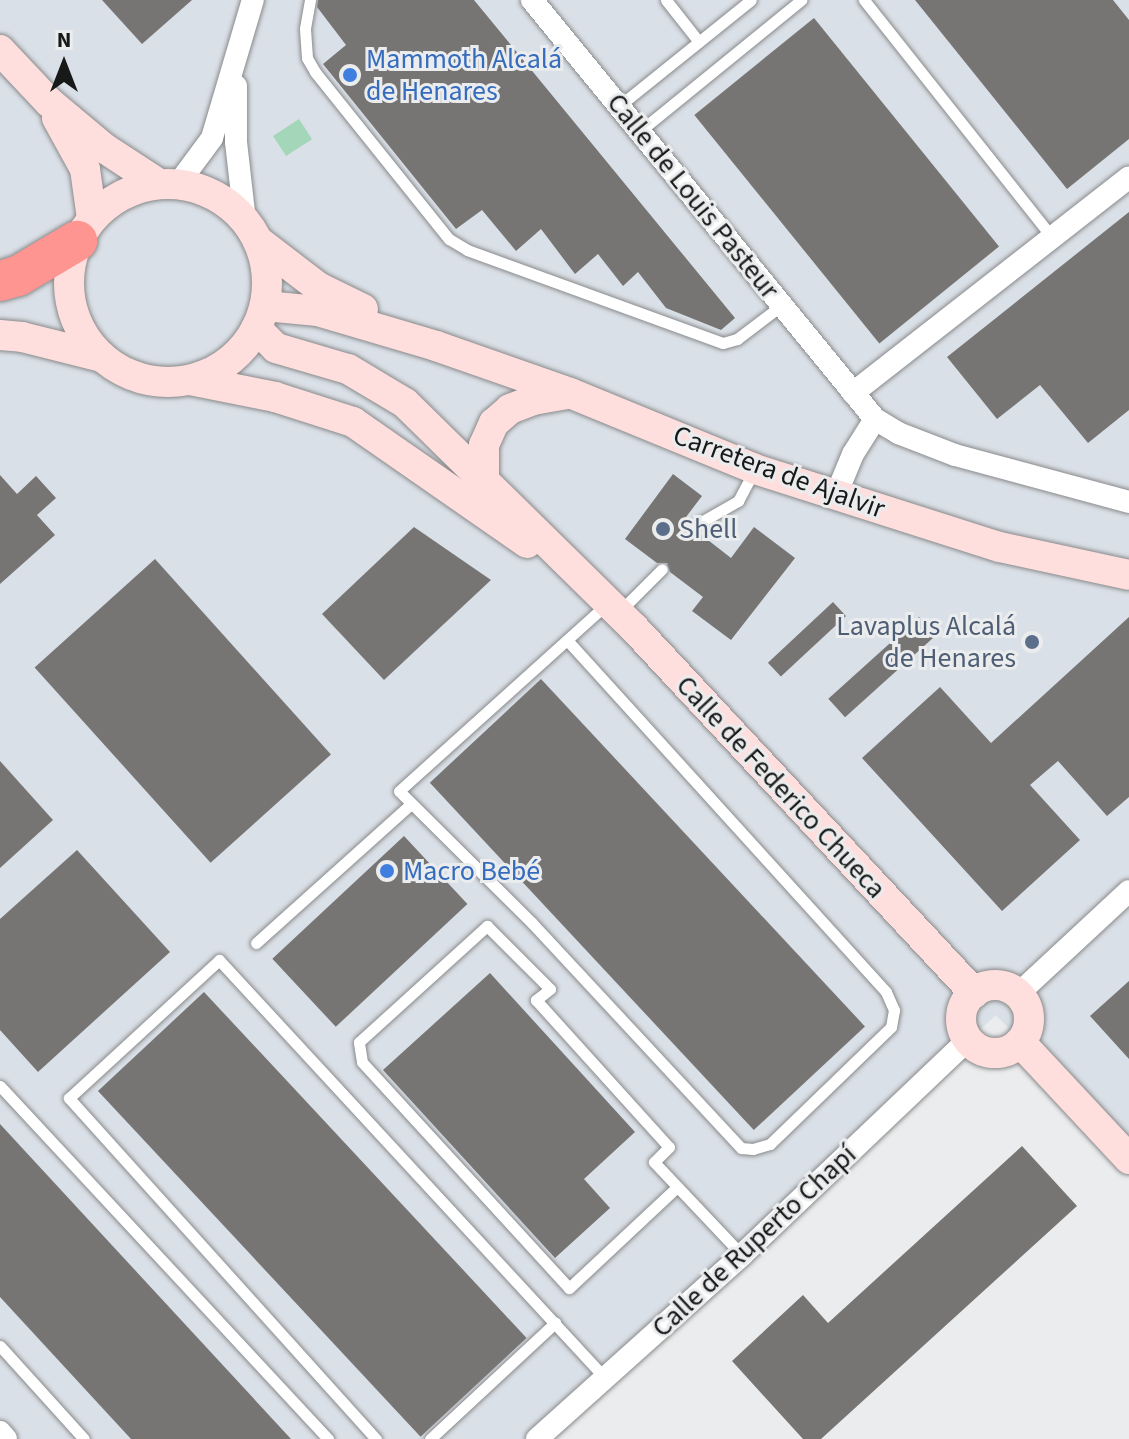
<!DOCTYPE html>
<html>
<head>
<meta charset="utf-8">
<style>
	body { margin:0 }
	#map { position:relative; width:1129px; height:1439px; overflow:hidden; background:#ebeced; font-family:"Source Sans 3",sans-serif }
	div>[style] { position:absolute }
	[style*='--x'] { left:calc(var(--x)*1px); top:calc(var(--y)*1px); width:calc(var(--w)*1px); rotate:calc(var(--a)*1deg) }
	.built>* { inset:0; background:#dae0e7 }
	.green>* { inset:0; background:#a4d6b9; transform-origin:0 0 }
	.building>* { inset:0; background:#767574; transform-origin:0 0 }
	.roads { filter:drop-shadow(0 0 2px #898a8b) drop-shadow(0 0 2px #898a8b) }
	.lane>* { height:11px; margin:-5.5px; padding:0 5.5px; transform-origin:5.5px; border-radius:5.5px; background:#fff }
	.street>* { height:22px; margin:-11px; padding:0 11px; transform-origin:11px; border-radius:11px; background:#fff }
	.secondary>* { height:30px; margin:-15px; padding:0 15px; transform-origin:15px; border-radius:15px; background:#ffdfde }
	.secondary>.ring { margin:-15px; padding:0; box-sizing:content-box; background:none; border:30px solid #ffdfde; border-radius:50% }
	.highway>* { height:40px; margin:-20px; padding:0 20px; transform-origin:20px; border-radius:20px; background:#fe9590 }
	.dots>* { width:22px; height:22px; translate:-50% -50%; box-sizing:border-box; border:4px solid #ebeced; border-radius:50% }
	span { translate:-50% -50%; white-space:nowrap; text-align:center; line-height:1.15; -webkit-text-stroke:6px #ebeced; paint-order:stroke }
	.shop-label { font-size:28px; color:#366cbe }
	.left { translate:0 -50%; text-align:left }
	.street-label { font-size:28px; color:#171818 }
	.service-label { font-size:28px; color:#4e5e75 }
	.right { translate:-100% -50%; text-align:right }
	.north { position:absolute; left:24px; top:24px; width:80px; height:80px; -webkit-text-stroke:6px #ebeced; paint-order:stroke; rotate:0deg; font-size:22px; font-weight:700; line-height:32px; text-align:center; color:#171818 }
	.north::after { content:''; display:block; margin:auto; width:28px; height:36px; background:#171818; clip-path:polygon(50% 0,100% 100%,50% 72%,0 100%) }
</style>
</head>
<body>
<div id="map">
	<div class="built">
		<i style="clip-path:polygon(0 0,1129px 0,1129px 1159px,996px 1015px,537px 1439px,0 1439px)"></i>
	</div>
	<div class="green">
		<i style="left:299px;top:119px;width:24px;height:31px;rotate:57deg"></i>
	</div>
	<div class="building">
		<i style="clip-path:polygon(102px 0,192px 0,142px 44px)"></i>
		<i style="clip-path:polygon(318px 0,474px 0,735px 318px,721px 330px,666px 308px,638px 272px,623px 286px,598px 254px,575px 274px,541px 229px,516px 251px,482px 210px,456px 229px,323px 64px,346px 45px,317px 7px)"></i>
		<i style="clip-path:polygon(915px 0,1113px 0,1129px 20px,1129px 139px,1067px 189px)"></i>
		<i style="left:814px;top:18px;width:294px;height:154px;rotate:51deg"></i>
		<i style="clip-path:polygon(1129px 212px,1129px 410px,1088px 443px,1040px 385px,997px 419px,947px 357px)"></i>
		<i style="clip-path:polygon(673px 474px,702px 496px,683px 521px,689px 533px,699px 533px,731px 558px,754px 527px,795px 558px,731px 640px,692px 611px,703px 597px,670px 572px,667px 563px,657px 563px,625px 539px)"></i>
		<i style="clip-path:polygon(0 475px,17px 494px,36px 476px,56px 498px,37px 515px,55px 535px,0 584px)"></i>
		<i style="clip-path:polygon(414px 527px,491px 580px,384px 680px,322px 614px)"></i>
		<i style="left:155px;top:559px;width:263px;height:162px;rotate:48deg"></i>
		<i style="left:833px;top:602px;width:19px;height:89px;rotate:47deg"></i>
		<i style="left:919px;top:617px;width:25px;height:122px;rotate:48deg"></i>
		<i style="clip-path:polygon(1129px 617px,1129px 797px,1107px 816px,1058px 761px,1030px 785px,1080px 840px,1002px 911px,862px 758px,940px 687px,991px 743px)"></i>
		<i style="left:541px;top:679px;width:475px;height:152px;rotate:47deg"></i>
		<i style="clip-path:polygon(0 761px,53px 820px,0 868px)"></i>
		<i style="left:404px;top:836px;width:93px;height:180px;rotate:47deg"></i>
		<i style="clip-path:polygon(77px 850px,170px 952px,38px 1072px,0 1030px,0 919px)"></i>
		<i style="clip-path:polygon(490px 973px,635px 1132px,584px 1179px,610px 1208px,555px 1258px,383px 1070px)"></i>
		<i style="clip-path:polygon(1129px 981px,1129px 1059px,1090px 1016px)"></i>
		<i style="left:204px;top:992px;width:473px;height:145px;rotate:47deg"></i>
		<i style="clip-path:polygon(0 1124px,291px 1439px,131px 1439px,0 1297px)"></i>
		<i style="clip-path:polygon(1022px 1146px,1077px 1206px,821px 1439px,803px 1439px,732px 1361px,803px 1295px,828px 1323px)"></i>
	</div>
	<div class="roads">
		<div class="lane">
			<i style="--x:310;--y:0;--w:29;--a:100"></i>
			<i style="--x:305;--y:29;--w:29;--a:86"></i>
			<i style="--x:307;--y:58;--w:16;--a:60"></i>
			<i style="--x:315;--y:72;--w:214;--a:51.3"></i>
			<i style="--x:449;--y:239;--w:21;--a:31"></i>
			<i style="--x:467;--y:250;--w:272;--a:20"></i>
			<i style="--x:723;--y:343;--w:15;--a:-16"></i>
			<i style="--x:737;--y:339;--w:56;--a:-37.1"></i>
			<i style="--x:666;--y:0;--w:53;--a:51.8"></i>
			<i style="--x:864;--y:0;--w:303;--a:51.6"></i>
			<i style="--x:619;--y:106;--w:169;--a:-38.8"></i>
			<i style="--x:640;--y:131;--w:208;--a:-39.1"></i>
			<i style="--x:694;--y:526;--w:51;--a:-29.6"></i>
			<i style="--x:738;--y:501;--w:36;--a:-62"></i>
			<i style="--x:620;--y:611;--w:59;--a:-45"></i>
			<i style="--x:567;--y:640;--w:475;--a:47.8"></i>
			<i style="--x:886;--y:992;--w:20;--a:66"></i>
			<i style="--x:894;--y:1010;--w:17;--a:100"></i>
			<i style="--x:891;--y:1027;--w:168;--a:136"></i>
			<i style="--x:770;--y:1144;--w:18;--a:164"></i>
			<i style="--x:753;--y:1149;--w:12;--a:-175"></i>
			<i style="--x:741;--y:1148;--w:307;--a:-132.9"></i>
			<i style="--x:532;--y:923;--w:187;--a:-135.2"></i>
			<i style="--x:399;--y:791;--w:281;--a:-42"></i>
			<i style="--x:256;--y:943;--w:208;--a:-41.9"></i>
			<i style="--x:0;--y:1086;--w:482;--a:47.1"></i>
			<i style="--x:677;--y:1187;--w:148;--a:136.9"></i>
			<i style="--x:569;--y:1288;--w:306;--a:-132.5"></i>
			<i style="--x:362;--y:1062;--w:20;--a:-99"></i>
			<i style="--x:359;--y:1042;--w:173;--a:-42.2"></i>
			<i style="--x:487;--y:926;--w:89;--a:45"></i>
			<i style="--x:550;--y:989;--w:18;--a:142"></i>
			<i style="--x:536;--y:1000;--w:198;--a:47.9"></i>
			<i style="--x:669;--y:1147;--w:21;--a:135"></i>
			<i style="--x:654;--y:1162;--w:128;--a:46.6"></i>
			<i style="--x:0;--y:1346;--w:125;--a:47.9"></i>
			<i style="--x:376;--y:1439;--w:459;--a:-132"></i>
			<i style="--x:69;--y:1098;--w:204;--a:-42.6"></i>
			<i style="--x:219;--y:960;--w:569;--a:47.28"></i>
			<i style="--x:430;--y:1439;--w:171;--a:-42.9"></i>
		</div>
		<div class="street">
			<i style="--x:532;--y:0;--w:541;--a:50.7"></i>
			<i style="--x:875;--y:419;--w:27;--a:31"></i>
			<i style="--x:898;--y:433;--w:61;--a:21.1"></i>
			<i style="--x:955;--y:455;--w:180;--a:15.1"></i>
			<i style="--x:236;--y:86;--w:56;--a:90"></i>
			<i style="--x:236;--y:142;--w:80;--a:83.5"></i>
			<i style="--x:178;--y:184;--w:57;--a:-53.5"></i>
			<i style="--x:212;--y:138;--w:144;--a:-73.5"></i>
			<i style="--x:853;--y:393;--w:350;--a:-38"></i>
			<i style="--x:836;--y:495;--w:44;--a:-67.5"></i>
			<i style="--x:853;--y:454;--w:41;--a:-57.8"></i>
			<i style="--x:1018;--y:994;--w:151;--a:-42.9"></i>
			<i style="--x:0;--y:1432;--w:9;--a:49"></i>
			<i style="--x:537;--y:1439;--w:275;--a:-41.9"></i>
			<i style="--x:742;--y:1255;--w:312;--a:-43.6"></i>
		</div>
		<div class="secondary">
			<i style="--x:0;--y:50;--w:71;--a:46.7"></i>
			<i style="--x:49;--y:102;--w:72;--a:39.9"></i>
			<i style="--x:104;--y:148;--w:66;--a:33.2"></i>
			<i style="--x:57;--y:118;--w:58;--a:61.2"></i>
			<i style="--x:85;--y:169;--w:50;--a:82"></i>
			<i class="ring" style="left:69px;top:184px;width:168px;height:168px"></i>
			<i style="--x:258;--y:241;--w:76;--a:37.5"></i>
			<i style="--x:318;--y:287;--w:50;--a:26.1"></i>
			<i style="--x:265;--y:306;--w:53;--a:5.4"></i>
			<i style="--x:318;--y:311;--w:123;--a:16.5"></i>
			<i style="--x:436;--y:346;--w:142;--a:19.3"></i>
			<i style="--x:570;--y:393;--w:200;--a:22.3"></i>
			<i style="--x:755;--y:469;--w:257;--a:17.7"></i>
			<i style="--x:1000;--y:547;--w:132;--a:12.2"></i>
			<i style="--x:256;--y:328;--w:28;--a:45"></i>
			<i style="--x:276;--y:348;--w:75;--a:16.3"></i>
			<i style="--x:348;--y:369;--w:66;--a:30.8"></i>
			<i style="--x:405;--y:403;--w:321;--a:44.5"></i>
			<i style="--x:634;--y:628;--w:499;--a:47"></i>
			<i style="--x:0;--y:335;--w:22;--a:5"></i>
			<i style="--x:22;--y:337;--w:82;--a:14"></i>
			<i style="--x:190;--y:380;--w:87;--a:11.3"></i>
			<i style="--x:275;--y:397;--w:82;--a:17.8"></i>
			<i style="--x:353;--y:422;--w:212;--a:34.8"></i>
			<i style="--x:484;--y:481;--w:36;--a:-90"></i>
			<i style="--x:484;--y:445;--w:24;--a:-66"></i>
			<i style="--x:494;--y:423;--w:21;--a:-41"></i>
			<i style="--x:510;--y:409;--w:25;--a:-21"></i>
			<i style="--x:533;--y:400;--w:36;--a:-10"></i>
			<i class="ring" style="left:961px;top:985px;width:38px;height:38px"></i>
			<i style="--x:1020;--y:1042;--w:160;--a:47"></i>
		</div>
		<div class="highway">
			<i style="--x:0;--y:281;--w:19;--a:-16"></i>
			<i style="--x:18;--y:276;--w:69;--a:-30.7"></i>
		</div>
	</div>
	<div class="dots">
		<i style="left:350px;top:75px;background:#3f7fe0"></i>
		<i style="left:663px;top:529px;background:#5c6f8a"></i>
		<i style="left:1032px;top:642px;background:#5c6f8a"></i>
		<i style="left:387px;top:871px;background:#3f7fe0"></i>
	</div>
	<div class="shop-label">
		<span class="left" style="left:366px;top:75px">Mammoth Alcalá<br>de Henares</span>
		<span class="left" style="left:403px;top:871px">Macro Bebé</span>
	</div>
	<div class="street-label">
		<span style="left:693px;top:196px;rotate:51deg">Calle de Louis Pasteur</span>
		<span style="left:779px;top:472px;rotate:20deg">Carretera de Ajalvir</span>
		<span style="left:781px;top:787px;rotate:47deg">Calle de Federico Chueca</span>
		<span style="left:754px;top:1241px;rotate:-43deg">Calle de Ruperto Chapí</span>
	</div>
	<div class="service-label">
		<span class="left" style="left:679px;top:529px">Shell</span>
		<span class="right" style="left:1016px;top:642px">Lavaplus Alcalá<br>de Henares</span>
	</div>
	<div class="north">N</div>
</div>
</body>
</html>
